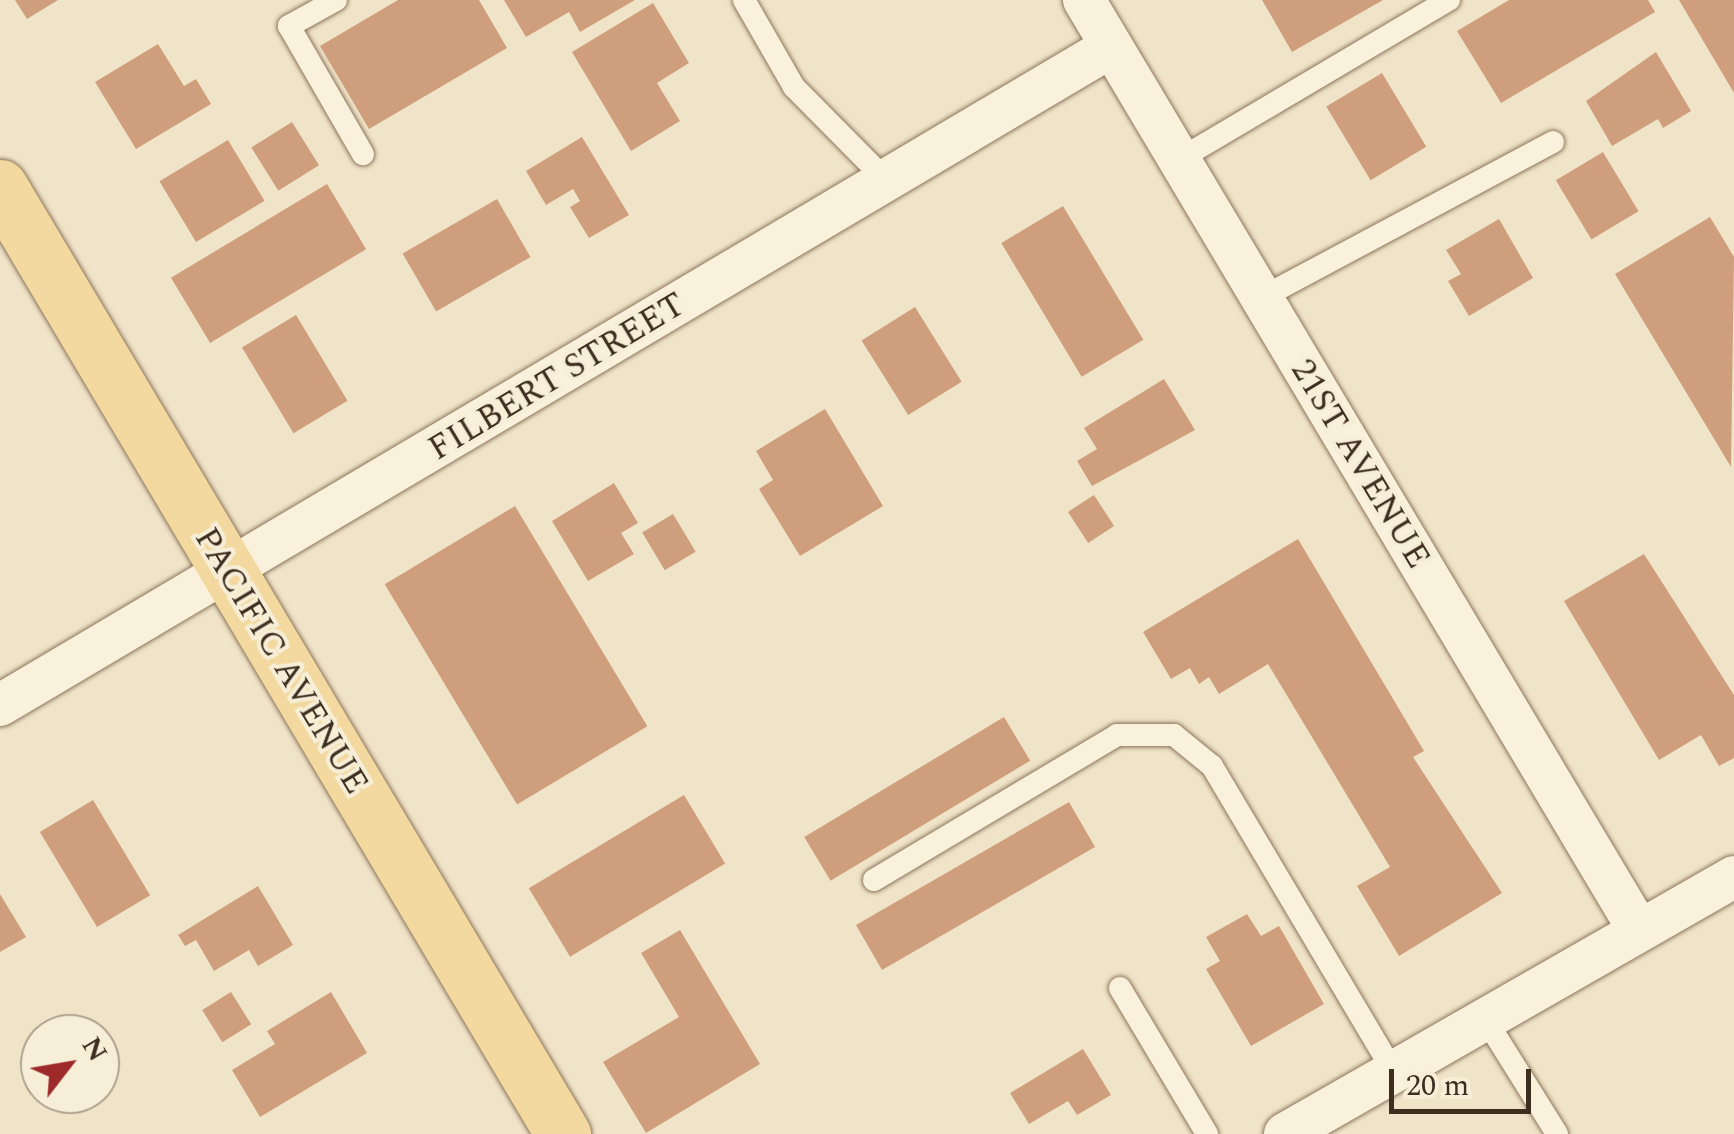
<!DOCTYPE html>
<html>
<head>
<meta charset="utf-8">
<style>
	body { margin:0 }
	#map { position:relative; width:1734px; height:1134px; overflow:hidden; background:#f0e4c8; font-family:Spectral,serif }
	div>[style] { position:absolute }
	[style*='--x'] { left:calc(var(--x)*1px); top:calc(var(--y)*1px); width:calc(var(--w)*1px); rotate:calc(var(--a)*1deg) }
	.building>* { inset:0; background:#cf9f7d; transform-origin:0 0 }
	.roads { filter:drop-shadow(0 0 2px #8d765c) drop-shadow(0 0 2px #8d765c) }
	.service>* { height:22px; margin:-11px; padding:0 11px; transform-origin:11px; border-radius:11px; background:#faf1dc }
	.minor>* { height:42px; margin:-21px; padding:0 21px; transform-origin:21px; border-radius:21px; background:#faf1dc }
	.primary>* { height:55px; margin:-27.5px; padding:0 27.5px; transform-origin:27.5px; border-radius:27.5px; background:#f3d9a0 }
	span { translate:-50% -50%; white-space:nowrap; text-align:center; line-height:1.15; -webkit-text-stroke:8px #f7eed8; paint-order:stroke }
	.street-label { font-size:35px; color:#3d2e20 }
	.north { position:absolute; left:20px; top:1014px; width:100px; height:100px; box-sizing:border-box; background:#f7eed8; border:2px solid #ada18e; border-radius:50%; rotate:59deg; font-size:28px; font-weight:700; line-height:40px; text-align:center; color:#3d2e20 }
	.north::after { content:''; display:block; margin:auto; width:35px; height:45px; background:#9e2a2b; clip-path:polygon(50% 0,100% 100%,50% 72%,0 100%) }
	.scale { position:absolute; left:1389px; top:1069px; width:142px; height:45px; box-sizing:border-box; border:5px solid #3d2e20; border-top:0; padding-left:12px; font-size:30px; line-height:35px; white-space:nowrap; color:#3d2e20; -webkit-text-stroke:8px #f7eed8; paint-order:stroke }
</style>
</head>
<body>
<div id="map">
	<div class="building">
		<i style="clip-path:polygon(15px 0,58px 0,27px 19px)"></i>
		<i style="clip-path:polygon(398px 0,479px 0,507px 48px,369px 129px,320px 46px)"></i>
		<i style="clip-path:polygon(504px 0,635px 0,580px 32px,569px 12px,526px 37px)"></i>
		<i style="clip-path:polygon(1262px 0,1383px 0,1292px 52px)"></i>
		<i style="clip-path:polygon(1509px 0,1648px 0,1655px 12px,1501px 103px,1457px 31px)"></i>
		<i style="clip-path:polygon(1679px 0,1734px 0,1734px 93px)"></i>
		<i style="clip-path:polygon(653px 3px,689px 63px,657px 83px,680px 121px,631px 151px,572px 52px)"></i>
		<i style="clip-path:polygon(158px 44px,184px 86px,196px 79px,211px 104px,136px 149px,95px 82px)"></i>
		<i style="clip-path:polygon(1656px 52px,1691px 111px,1663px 128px,1658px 119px,1612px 146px,1586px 101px)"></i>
		<i style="left:1382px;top:73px;width:86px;height:65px;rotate:59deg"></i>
		<i style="left:292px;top:122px;width:51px;height:48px;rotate:58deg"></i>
		<i style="clip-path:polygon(582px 137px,629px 215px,589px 238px,570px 207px,580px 201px,573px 189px,546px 205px,526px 171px)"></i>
		<i style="left:228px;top:140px;width:71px;height:80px;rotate:59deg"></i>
		<i style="left:1603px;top:152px;width:69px;height:55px;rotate:59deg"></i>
		<i style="left:327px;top:184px;width:76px;height:182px;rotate:59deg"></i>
		<i style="left:497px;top:199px;width:67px;height:109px;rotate:60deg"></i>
		<i style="left:1063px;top:206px;width:156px;height:72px;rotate:59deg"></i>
		<i style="clip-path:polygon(1710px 217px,1734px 257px,1731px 467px,1615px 274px)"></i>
		<i style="clip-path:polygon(1499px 219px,1533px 278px,1469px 316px,1448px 281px,1461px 274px,1446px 250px)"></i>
		<i style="left:915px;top:307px;width:88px;height:63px;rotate:58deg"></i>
		<i style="left:296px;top:315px;width:100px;height:63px;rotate:59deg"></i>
		<i style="clip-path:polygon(1164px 379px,1195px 430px,1092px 486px,1077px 461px,1097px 449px,1084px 428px)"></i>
		<i style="clip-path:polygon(825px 409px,883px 506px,800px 556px,759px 489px,773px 480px,756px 451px)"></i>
		<i style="clip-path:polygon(614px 483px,638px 523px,621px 533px,634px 554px,588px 581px,552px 521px)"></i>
		<i style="left:1094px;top:495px;width:37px;height:31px;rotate:57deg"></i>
		<i style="left:515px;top:506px;width:257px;height:152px;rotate:59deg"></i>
		<i style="left:673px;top:514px;width:44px;height:36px;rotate:59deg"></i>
		<i style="clip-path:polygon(1298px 539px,1424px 751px,1413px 757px,1502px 893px,1399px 956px,1357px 886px,1390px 867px,1268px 664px,1219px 694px,1209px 677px,1199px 684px,1190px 668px,1171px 679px,1143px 632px)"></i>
		<i style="clip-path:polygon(1644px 554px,1734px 695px,1734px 758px,1719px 766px,1701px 735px,1659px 760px,1564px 601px)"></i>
		<i style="left:1004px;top:717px;width:51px;height:233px;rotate:59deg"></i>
		<i style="left:684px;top:795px;width:80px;height:181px;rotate:59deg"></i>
		<i style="left:93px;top:800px;width:111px;height:62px;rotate:59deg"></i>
		<i style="left:1069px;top:802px;width:52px;height:246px;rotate:60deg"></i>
		<i style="clip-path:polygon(258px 886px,293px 945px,258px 966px,249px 950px,214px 971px,196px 940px,185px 946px,178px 935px)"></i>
		<i style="clip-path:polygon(0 894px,26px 937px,0 952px)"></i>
		<i style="clip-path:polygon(1247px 914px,1261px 936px,1279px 926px,1324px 1004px,1251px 1046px,1206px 969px,1220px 961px,1206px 937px)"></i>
		<i style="clip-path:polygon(680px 930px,760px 1064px,646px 1133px,603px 1062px,679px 1017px,641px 953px)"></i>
		<i style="left:231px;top:992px;width:38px;height:34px;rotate:58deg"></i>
		<i style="clip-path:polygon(331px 992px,367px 1053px,260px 1117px,232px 1070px,275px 1044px,267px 1031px)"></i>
		<i style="clip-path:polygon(1083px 1049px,1111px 1095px,1077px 1115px,1068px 1101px,1029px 1124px,1010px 1093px)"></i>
	</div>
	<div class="roads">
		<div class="service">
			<i style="--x:336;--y:0;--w:54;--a:151"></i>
			<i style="--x:289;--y:26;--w:148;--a:60"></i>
			<i style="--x:744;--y:0;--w:100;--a:60.1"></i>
			<i style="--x:794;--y:87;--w:131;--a:45.3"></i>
			<i style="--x:1178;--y:160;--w:315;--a:-30.6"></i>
			<i style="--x:1261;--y:298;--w:331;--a:-28.1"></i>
			<i style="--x:874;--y:880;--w:283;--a:-30.8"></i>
			<i style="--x:1117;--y:735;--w:57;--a:0"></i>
			<i style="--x:1174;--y:735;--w:49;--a:39.2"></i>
			<i style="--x:1212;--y:766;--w:355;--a:59.3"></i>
			<i style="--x:1120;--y:988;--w:170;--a:59.2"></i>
			<i style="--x:1484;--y:1017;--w:138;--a:58"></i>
		</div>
		<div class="minor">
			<i style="--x:1084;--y:0;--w:1079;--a:59.18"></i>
			<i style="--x:0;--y:705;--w:1291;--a:-30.64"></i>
			<i style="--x:1285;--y:1134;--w:517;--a:-29.79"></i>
		</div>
		<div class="primary">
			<i style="--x:0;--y:187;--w:1102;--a:59.27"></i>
		</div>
	</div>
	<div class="street-label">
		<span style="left:557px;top:377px;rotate:-31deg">FILBERT STREET</span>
		<span style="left:1360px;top:464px;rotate:59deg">21ST AVENUE</span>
		<span style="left:281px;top:661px;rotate:59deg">PACIFIC AVENUE</span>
	</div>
	<div class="north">N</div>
	<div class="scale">20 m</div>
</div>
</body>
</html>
